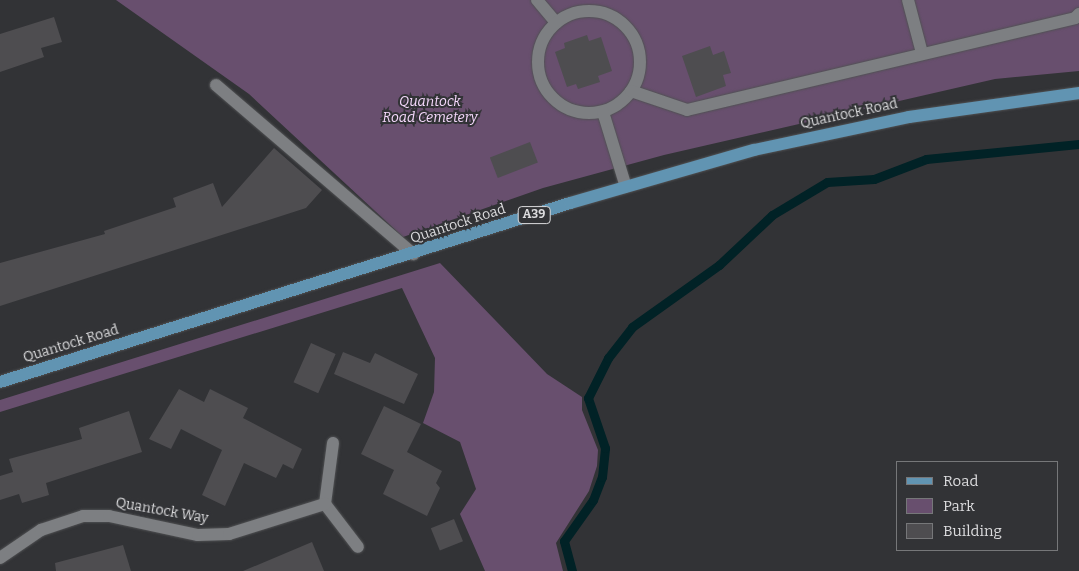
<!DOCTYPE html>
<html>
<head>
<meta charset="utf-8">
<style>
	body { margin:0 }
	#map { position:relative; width:1079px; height:571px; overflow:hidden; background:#323336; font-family:Bitter,serif }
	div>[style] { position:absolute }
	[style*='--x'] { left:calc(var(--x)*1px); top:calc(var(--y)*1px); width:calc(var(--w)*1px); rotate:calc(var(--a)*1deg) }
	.green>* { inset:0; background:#684f6e }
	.stream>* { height:9px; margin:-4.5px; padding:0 4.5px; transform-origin:4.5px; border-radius:4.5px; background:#012226 }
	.building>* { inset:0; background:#4e4d50; transform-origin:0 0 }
	.roads { filter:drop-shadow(0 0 1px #505153) drop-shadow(0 0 1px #505153) }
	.service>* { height:12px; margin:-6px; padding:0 6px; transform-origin:6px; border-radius:6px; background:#7d7f82 }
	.service>.ring { margin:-6px; padding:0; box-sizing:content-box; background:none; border:12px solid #7d7f82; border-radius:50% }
	.minor>* { height:12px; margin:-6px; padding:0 6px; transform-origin:6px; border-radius:6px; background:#7d7f82 }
	.primary>* { height:12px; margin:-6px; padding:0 6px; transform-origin:6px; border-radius:6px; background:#6194b2 }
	span { translate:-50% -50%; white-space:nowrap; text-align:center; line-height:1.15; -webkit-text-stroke:4px #323336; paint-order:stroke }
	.shield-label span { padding:1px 4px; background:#323336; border:1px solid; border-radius:4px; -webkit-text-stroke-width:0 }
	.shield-label { font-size:12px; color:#dcdcde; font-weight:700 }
	.park-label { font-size:14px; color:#f5d8fc; font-style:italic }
	.street-label { font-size:14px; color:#dcdcde }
	.legend { position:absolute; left:896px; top:461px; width:162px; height:90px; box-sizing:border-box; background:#323336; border:1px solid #767779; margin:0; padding:6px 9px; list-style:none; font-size:15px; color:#dcdcde }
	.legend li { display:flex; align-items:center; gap:10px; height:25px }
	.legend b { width:25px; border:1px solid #767779 }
</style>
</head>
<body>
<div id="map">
	<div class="green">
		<i style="clip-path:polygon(116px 0,1079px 0,1079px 71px,995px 79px,664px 155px,543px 188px,403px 237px,249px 94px)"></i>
		<i style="clip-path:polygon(440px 263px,547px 374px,582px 397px,582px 410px,598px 450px,597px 466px,589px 491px,556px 543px,563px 571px,485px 571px,460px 514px,476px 489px,460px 442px,423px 423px,434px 392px,435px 358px,402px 288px,0 412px,0 400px)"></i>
	</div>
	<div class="stream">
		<i style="--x:572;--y:571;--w:31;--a:-105"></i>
		<i style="--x:564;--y:541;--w:50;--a:-54.7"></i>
		<i style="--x:593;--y:500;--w:25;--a:-69"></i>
		<i style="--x:602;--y:477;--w:29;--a:-84"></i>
		<i style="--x:605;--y:448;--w:53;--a:-108.8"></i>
		<i style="--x:588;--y:398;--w:45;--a:-63.4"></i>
		<i style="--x:608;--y:358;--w:39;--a:-52"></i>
		<i style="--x:632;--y:327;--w:107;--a:-35.5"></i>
		<i style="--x:719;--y:265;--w:73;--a:-43.3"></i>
		<i style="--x:772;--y:215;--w:64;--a:-31"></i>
		<i style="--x:827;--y:182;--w:47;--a:-3.7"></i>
		<i style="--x:874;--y:179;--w:56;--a:-21"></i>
		<i style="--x:926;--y:159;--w:154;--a:-5.6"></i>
	</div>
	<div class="building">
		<i style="clip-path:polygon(54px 17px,62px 42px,41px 48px,44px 57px,0 72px,0 34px)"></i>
		<i style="clip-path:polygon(587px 35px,589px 41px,601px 37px,612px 71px,598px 76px,600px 82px,578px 89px,576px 84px,567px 87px,555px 52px,565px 48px,564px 43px)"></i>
		<i style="clip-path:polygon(710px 46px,713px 55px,724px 51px,731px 73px,723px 75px,726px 86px,696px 97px,682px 56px)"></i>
		<i style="left:530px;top:142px;width:22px;height:43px;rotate:69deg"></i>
		<i style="clip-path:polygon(274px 148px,322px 190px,306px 208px,0 306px,0 263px,105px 234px,104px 231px,176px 207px,173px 198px,213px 183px,222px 207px)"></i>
		<i style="left:311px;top:343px;width:27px;height:43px;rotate:24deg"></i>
		<i style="clip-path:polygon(343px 352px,370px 363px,375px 353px,418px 374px,404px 404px,334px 374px)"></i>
		<i style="clip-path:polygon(179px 389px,204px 402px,210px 389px,248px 408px,243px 418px,302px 449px,293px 469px,283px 464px,276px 478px,244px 463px,225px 506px,202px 495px,222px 450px,181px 429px,171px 449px,149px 439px)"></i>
		<i style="clip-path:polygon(384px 406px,421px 424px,407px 452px,442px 471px,436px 483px,440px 488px,427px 516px,383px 494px,394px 470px,361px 454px)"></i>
		<i style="clip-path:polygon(129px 411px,142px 452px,46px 483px,49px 495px,22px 503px,19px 494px,0 500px,0 476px,13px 472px,9px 459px,82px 439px,79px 428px)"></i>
		<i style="left:454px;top:519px;width:24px;height:25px;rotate:68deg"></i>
		<i style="clip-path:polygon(312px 542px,324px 571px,243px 571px)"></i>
		<i style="clip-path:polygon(123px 545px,131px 571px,56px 571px,55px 563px)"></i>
	</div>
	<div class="roads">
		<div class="service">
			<i style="--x:537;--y:0;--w:30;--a:50"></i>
			<i style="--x:908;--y:0;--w:55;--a:75.2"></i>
			<i class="ring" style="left:538px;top:11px;width:90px;height:90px"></i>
			<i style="--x:216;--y:85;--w:260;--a:40.6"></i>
			<i style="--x:631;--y:91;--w:59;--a:18.7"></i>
			<i style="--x:687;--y:110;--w:399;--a:-13.3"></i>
			<i style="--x:1075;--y:18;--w:6;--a:-45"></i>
			<i style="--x:603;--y:112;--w:78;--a:73"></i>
		</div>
		<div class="minor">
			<i style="--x:333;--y:443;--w:62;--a:97.5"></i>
			<i style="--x:325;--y:504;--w:54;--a:52.5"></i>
			<i style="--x:0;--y:558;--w:50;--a:-34.3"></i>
			<i style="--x:41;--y:530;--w:44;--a:-18.4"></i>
			<i style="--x:83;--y:516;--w:26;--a:0"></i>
			<i style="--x:109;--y:516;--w:91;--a:12.1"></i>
			<i style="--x:198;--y:535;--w:31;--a:-2"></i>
			<i style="--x:229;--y:534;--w:101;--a:-17.4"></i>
		</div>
		<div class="primary">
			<i style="--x:0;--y:382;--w:597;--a:-17.43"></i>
			<i style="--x:570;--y:203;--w:191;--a:-16.1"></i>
			<i style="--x:754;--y:150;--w:158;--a:-12"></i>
			<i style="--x:909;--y:117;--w:172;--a:-8"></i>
		</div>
	</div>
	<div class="shield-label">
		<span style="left:534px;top:215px">A39</span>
	</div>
	<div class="park-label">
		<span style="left:430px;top:110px">Quantock<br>Road Cemetery</span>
	</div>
	<div class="street-label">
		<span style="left:849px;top:114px;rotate:-12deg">Quantock Road</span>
		<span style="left:458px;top:224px;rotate:-18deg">Quantock Road</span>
		<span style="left:71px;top:344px;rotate:-17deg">Quantock Road</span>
		<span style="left:162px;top:511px;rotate:10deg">Quantock Way</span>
	</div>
	<ul class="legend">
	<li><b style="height:6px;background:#6194b2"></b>Road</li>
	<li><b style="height:14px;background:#684f6e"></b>Park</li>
	<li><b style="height:14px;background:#4e4d50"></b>Building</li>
	</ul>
</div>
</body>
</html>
